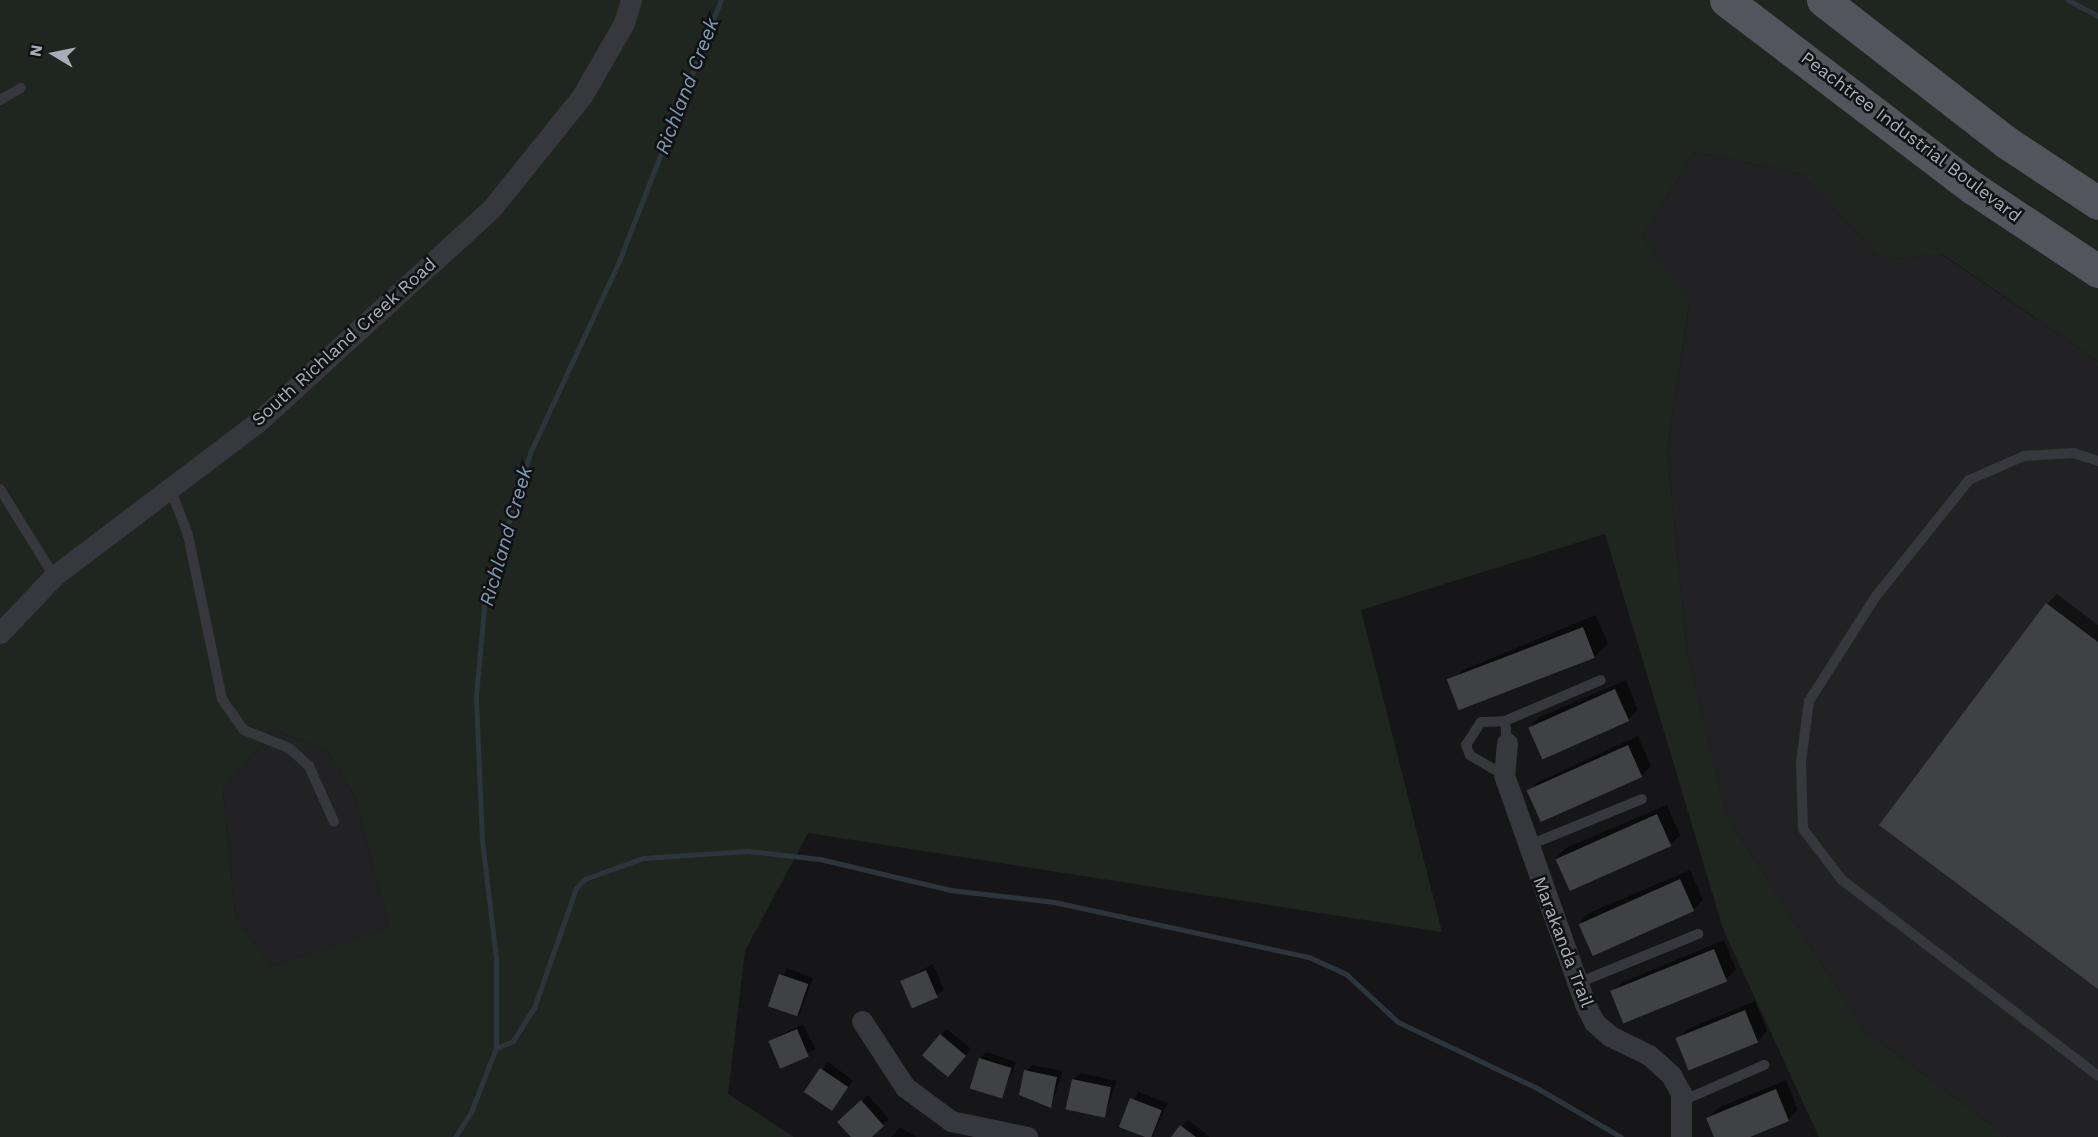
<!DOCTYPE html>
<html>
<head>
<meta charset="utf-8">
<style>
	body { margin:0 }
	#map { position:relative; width:2098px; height:1137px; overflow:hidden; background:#161618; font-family:"Work Sans",sans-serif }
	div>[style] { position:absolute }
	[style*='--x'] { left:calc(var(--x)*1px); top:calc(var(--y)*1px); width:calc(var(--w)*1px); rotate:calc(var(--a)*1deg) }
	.built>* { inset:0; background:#222225 }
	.green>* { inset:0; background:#1e261f }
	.shadow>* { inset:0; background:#0007; transform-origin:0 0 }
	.stream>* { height:5px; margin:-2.5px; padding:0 2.5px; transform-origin:2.5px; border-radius:2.5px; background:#2c353c }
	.building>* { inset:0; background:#404145; transform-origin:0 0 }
	.service>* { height:10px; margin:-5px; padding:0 5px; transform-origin:5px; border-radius:5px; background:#37383d }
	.minor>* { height:21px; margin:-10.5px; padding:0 10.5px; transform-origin:10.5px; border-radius:10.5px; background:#37383d }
	.primary>* { height:33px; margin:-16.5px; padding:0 16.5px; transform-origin:16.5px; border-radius:16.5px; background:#53555c }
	span { translate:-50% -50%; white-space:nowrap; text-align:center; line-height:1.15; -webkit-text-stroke:5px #111113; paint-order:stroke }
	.street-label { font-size:18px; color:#a8adb8 }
	.water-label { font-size:20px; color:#7f9bb3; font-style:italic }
	.north { position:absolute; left:24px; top:24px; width:60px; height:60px; -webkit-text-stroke:4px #111113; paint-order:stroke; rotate:280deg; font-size:16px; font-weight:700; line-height:24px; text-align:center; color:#a8adb8 }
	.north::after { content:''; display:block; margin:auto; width:21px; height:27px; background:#a8adb8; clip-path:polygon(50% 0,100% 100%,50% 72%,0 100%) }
</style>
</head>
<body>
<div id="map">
	<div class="built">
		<i style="clip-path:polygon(1694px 152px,1802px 174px,1882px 260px,1941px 254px,2098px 361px,2098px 1137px,2008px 1137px,1864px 1030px,1727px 817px,1687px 653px,1667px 449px,1690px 300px,1642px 237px)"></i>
		<i style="clip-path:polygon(275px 729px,329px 753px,355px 797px,389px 927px,270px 966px,235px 915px,223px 789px)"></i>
	</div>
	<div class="green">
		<i style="clip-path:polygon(evenodd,0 0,2098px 0,2098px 361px,1942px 254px,1882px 260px,1802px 174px,1694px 152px,1642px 237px,1690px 299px,1667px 449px,1687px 653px,1727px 817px,1864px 1030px,2008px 1137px,1819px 1137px,1723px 929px,1605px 534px,1361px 610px,1442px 932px,808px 833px,745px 951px,728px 1094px,794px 1137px,0 1137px,0 0,275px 729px,329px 753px,355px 797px,389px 927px,270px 966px,235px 915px,223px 789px,275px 729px)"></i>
	</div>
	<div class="shadow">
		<i style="clip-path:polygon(2057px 594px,2098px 625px,2098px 987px,2047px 604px)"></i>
		<i style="clip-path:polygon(1596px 615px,1608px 644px,1594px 657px,1449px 683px,1463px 670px)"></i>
		<i style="clip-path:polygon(1626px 680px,1638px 710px,1628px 720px,1543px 757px,1530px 727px,1540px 717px)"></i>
		<i style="clip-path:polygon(1638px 736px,1651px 766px,1641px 776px,1542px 821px,1528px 792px,1538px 782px)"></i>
		<i style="clip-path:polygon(1667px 805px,1680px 835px,1670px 845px,1556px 858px,1566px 848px)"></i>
		<i style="clip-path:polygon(1690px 870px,1703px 900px,1693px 910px,1579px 923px,1589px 913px)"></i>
		<i style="clip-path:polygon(1724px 940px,1736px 969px,1726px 979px,1613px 992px,1623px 982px)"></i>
		<i style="clip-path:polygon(933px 964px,944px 990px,913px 1007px,902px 981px)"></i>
		<i style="left:787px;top:968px;width:28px;height:41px;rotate:21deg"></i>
		<i style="clip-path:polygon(1755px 1001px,1767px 1031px,1757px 1041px,1678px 1039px,1688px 1029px)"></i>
		<i style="left:803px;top:1024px;width:28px;height:37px;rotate:64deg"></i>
		<i style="clip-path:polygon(947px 1029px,971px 1049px,954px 1070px,941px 1035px)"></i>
		<i style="clip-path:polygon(986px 1052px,1016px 1062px,1001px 1097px,980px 1059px)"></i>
		<i style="left:828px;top:1062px;width:31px;height:38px;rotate:36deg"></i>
		<i style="clip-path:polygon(1032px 1065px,1063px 1071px,1051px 1106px,1026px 1071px)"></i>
		<i style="clip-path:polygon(1080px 1073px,1117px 1081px,1104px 1116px,1073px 1080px)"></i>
		<i style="clip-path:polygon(1786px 1080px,1798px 1110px,1788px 1120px,1746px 1137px,1716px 1137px,1708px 1118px,1718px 1108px)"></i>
		<i style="clip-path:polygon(1138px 1092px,1168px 1103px,1152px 1137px,1121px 1127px)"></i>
		<i style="clip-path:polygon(868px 1095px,889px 1119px,870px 1137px,853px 1137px,846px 1116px)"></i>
		<i style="clip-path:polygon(1188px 1120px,1210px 1137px,1173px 1137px)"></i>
		<i style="clip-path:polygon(900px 1127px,917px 1137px,891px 1137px)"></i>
	</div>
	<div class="stream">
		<i style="--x:2068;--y:0;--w:34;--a:28"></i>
		<i style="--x:496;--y:1048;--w:18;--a:-22"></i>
		<i style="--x:513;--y:1041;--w:39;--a:-58"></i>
		<i style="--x:534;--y:1008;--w:127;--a:-70.7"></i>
		<i style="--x:576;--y:888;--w:13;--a:-45"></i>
		<i style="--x:585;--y:879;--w:62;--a:-19.9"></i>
		<i style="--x:643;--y:858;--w:105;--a:-3.8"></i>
		<i style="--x:748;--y:851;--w:72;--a:6.3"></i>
		<i style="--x:820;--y:859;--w:134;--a:13.4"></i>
		<i style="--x:950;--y:890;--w:105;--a:6.6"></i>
		<i style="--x:1054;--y:902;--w:261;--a:12.2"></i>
		<i style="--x:1309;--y:957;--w:41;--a:24.7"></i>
		<i style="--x:1346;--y:974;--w:71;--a:42.7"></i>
		<i style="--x:1398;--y:1022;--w:154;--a:25.4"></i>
		<i style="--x:1537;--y:1088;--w:97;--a:30.3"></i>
		<i style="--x:455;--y:1137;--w:30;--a:-57"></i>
		<i style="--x:471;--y:1112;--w:69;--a:-68.7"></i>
		<i style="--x:496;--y:1048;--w:90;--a:-90"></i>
		<i style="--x:496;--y:958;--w:118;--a:-96.8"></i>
		<i style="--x:482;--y:841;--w:145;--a:-92.4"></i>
		<i style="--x:476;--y:696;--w:99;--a:-84.8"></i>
		<i style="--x:485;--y:597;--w:151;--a:-72.6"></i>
		<i style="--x:530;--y:453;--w:212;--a:-65.1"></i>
		<i style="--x:619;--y:261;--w:280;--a:-68.7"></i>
	</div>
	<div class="building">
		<i style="clip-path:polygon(2046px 603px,2098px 642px,2098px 989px,1879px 825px)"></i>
		<i style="left:1583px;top:627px;width:33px;height:146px;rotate:69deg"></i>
		<i style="left:1615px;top:689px;width:35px;height:95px;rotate:66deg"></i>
		<i style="left:1628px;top:745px;width:35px;height:111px;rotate:66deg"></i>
		<i style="left:1657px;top:814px;width:35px;height:111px;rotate:66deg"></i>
		<i style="left:1680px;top:879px;width:35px;height:111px;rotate:66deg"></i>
		<i style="left:1714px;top:949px;width:35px;height:112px;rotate:68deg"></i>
		<i style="left:926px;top:970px;width:30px;height:28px;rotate:67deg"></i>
		<i style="left:779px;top:974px;width:31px;height:34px;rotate:19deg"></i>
		<i style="left:1745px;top:1010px;width:35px;height:75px;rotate:68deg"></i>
		<i style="left:797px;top:1029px;width:30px;height:31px;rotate:67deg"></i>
		<i style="left:940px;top:1034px;width:34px;height:28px;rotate:40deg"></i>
		<i style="left:979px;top:1058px;width:34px;height:32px;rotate:17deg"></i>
		<i style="left:820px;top:1068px;width:34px;height:29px;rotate:34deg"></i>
		<i style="clip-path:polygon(1024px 1070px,1057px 1077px,1051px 1108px,1019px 1095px)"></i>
		<i style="left:1072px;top:1079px;width:40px;height:31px;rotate:12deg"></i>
		<i style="clip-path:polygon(1776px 1089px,1789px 1121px,1750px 1137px,1714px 1137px,1706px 1118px)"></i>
		<i style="left:1130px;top:1098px;width:34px;height:31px;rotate:21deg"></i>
		<i style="clip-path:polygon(861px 1100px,884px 1126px,872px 1137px,851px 1137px,837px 1122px)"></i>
		<i style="clip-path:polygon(1180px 1125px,1196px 1137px,1171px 1137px)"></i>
	</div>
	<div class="service">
		<i style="--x:0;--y:100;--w:24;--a:-30"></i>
		<i style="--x:2098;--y:461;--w:25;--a:-162"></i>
		<i style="--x:2074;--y:453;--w:50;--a:176.6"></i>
		<i style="--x:2024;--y:456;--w:60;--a:156.4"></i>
		<i style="--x:1969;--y:480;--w:149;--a:128.7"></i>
		<i style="--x:1876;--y:596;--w:125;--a:122.5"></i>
		<i style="--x:1809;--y:701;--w:63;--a:97.4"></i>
		<i style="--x:1801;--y:763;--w:66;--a:88.3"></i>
		<i style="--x:1803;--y:829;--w:64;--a:52.6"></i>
		<i style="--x:1842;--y:880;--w:322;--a:37.4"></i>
		<i style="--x:170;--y:488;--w:50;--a:69"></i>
		<i style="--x:188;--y:535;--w:167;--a:78.3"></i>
		<i style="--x:222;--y:699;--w:38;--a:55"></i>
		<i style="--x:244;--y:730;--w:48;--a:21.8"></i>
		<i style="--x:289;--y:748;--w:27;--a:42"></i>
		<i style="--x:309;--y:766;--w:61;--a:65.9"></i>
		<i style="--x:0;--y:489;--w:102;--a:58.2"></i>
		<i style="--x:1507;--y:743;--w:22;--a:-95"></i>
		<i style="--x:1505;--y:721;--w:104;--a:-23.1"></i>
		<i style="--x:1504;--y:775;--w:39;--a:-150"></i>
		<i style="--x:1470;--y:755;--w:11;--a:-112"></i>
		<i style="--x:1466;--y:745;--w:27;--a:-57"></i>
		<i style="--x:1481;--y:722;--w:24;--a:-2"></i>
		<i style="--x:1527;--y:846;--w:124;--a:-22.2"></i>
		<i style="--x:1578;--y:983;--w:130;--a:-22.2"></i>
		<i style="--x:1682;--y:1101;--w:90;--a:-23.7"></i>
	</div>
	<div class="minor">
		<i style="--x:0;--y:633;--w:79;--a:-46.5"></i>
		<i style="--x:54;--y:576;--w:258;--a:-37.1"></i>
		<i style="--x:260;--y:420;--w:314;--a:-42.4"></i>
		<i style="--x:492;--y:208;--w:144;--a:-51.2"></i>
		<i style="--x:582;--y:96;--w:84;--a:-60.1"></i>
		<i style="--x:624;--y:23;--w:24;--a:-73"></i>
		<i style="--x:1507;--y:743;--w:32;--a:95"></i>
		<i style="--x:1504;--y:775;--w:243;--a:70.5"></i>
		<i style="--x:1585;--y:1004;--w:20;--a:63"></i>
		<i style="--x:1594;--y:1022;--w:21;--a:41"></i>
		<i style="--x:1610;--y:1036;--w:43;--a:26"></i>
		<i style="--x:1649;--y:1055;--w:30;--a:42"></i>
		<i style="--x:1671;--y:1075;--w:21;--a:61"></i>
		<i style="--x:1681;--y:1093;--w:44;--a:90"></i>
		<i style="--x:862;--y:1021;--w:79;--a:56.9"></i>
		<i style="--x:905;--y:1087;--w:57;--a:36.5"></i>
		<i style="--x:951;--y:1121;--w:78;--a:11.9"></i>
	</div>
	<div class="primary">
		<i style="--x:1726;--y:0;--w:310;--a:37.3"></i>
		<i style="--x:1973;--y:188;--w:150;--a:33.6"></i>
		<i style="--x:1823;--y:0;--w:232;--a:37.8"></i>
		<i style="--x:2006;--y:142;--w:110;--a:33.5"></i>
	</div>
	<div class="street-label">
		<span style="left:1911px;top:137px;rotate:37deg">Peachtree Industrial Boulevard</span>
		<span style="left:344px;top:342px;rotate:-42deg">South Richland Creek Road</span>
		<span style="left:1563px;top:942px;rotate:69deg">Marakanda Trail</span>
	</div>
	<div class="water-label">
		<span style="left:687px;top:86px;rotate:-69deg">Richland Creek</span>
		<span style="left:506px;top:536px;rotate:-74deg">Richland Creek</span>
	</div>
	<div class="north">N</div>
</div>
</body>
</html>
